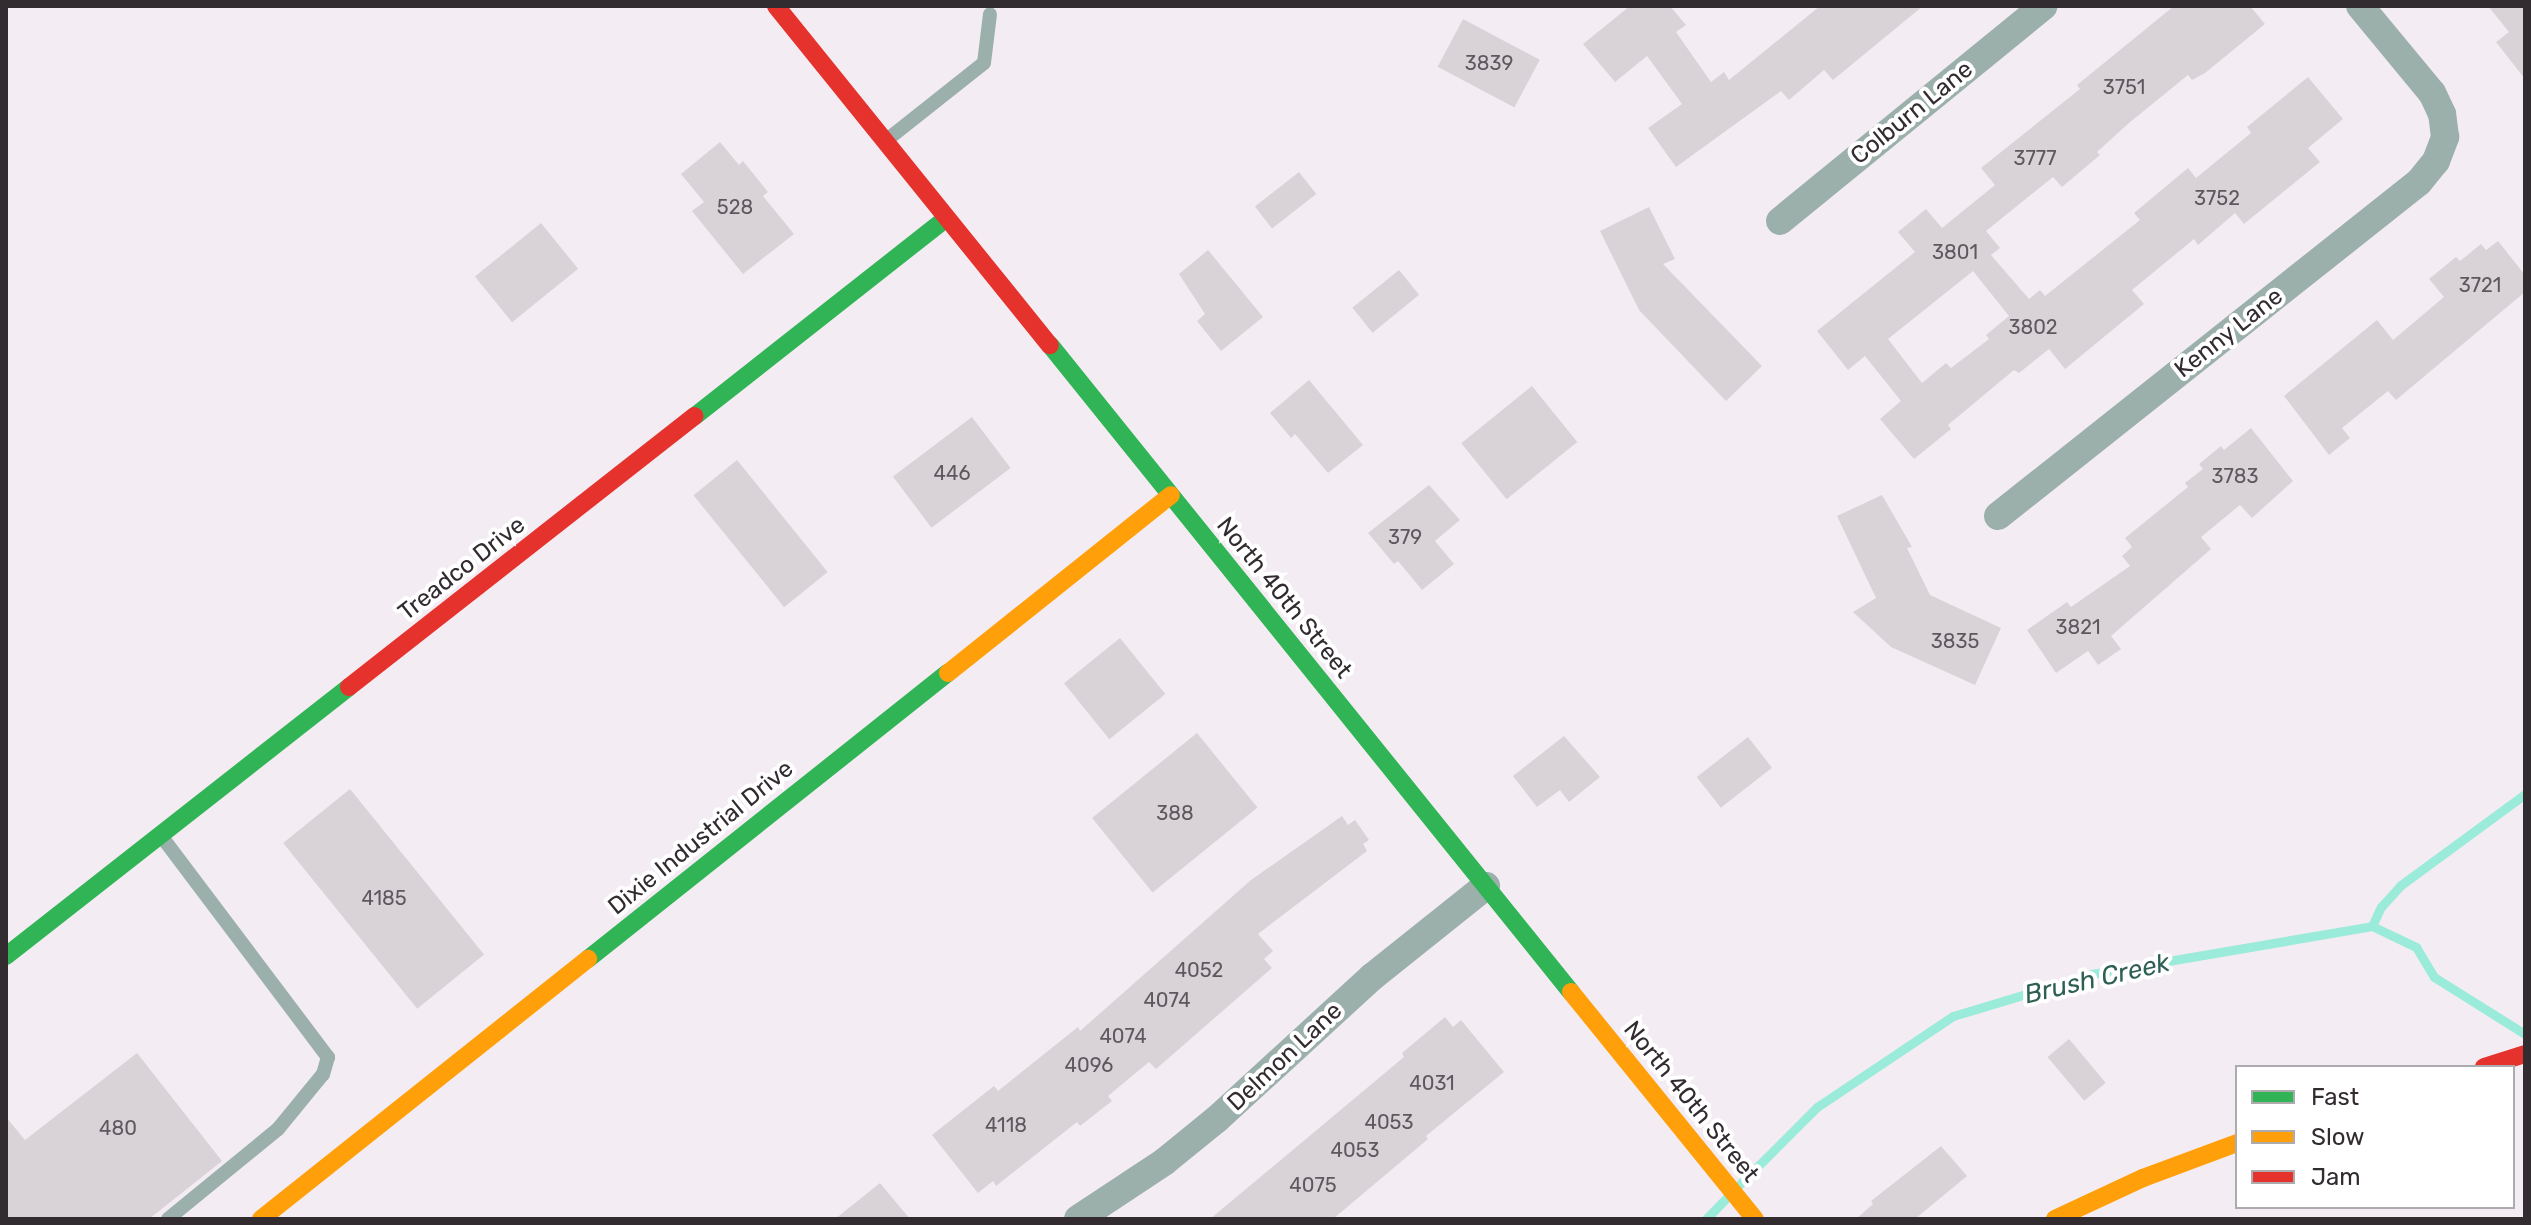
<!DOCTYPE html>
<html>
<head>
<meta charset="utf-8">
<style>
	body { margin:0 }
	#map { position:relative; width:2531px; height:1225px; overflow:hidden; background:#f4ecf3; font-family:Rubik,sans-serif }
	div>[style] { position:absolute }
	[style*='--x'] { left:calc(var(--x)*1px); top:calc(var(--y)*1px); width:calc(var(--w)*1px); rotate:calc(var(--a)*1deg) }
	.stream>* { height:9px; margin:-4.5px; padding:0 4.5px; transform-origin:4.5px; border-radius:4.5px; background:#9aebd9 }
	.building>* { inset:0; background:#d9d3d8; transform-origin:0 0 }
	.lane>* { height:14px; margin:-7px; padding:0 7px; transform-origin:7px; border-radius:7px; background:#9bafab }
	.street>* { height:28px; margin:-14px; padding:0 14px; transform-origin:14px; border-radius:14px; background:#9bafab }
	.fast>* { height:18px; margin:-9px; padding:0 9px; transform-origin:9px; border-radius:9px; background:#30b455 }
	.slow>* { height:18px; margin:-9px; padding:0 9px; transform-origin:9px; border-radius:9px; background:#ff9f0a }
	.jam>* { height:18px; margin:-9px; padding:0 9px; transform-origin:9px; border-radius:9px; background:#e5322d }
	span { translate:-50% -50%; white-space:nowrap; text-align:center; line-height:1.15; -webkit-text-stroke:8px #fff; paint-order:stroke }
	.number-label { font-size:20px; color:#5e585e }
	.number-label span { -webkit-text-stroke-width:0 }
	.street-label { font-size:24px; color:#322c31 }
	.water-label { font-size:26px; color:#2d5f53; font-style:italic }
	.frame { position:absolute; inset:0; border:8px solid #322c31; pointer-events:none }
	.legend { position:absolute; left:2235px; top:1065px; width:280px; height:144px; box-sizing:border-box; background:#fff; border:2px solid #adabad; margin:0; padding:10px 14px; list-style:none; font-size:24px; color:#322c31 }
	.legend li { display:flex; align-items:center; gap:16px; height:40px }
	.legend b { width:40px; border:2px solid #adabad }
</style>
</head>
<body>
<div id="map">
	<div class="stream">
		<i style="--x:2372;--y:926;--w:21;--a:-65"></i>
		<i style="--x:2381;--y:907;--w:30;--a:-48"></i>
		<i style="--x:2401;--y:885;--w:154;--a:-36.3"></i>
		<i style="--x:1740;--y:1184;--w:109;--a:-45"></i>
		<i style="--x:1817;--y:1107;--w:164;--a:-33.8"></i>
		<i style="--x:1953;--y:1016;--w:145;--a:-16.8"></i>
		<i style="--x:2092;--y:974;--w:284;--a:-9.7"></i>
		<i style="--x:2372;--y:926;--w:49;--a:25.5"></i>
		<i style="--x:2416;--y:947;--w:35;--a:59"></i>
		<i style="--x:2434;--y:977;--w:107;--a:32.1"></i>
		<i style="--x:1706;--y:1219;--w:30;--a:-46"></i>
	</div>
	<div class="building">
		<i style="clip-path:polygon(1630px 6px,1670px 6px,1686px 25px,1676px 32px,1711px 82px,1724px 72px,1729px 80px,1820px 6px,1923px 6px,1833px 80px,1824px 70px,1789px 100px,1781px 91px,1676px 167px,1648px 128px,1682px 104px,1647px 56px,1615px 82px,1583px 44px)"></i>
		<i style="clip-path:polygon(evenodd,2174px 6px,2250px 6px,2265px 24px,2205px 73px,2192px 80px,2188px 75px,2129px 123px,2097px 152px,2100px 155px,2062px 187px,2053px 177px,1986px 231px,2000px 248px,1991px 255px,2029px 299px,2040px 290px,2045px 296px,2140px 220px,2134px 213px,2188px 168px,2196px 178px,2251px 133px,2247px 127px,2308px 77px,2343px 119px,2308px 148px,2320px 162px,2244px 224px,2235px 213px,2198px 245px,2194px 239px,2132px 290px,2144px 304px,2065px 369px,2049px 349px,2019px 373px,2014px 370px,1948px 425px,1951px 429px,1914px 459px,1880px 419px,1901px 401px,1865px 356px,1848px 370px,1817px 331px,1915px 252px,1898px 232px,1926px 209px,1942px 228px,1995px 185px,1981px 168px,2080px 89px,2077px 85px,2174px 6px,1973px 271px,2009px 316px,1986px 335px,1989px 339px,1951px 368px,1946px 363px,1922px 383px,1888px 339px,1973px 271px)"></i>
		<i style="clip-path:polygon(2488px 6px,2525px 6px,2525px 79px,2496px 42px,2509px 32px)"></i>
		<i style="left:1463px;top:19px;width:87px;height:54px;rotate:28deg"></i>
		<i style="clip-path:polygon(720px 142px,739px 165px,743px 161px,768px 192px,763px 196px,794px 234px,743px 274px,692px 211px,704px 202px,681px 174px)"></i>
		<i style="left:1299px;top:172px;width:28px;height:56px;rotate:52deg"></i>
		<i style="clip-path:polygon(1649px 207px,1675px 259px,1663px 264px,1762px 366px,1726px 401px,1639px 310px,1600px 231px)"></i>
		<i style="left:541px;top:223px;width:59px;height:85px;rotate:51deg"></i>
		<i style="clip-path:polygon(2498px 241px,2525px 275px,2525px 292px,2396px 400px,2388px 391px,2342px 428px,2350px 438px,2329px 455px,2284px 396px,2377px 320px,2393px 340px,2444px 297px,2429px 279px,2456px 257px,2460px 261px,2481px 244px,2486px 250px)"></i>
		<i style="clip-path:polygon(1208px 250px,1263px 317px,1221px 351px,1197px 321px,1205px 314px,1179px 274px)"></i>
		<i style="left:1399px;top:270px;width:32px;height:60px;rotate:51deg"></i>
		<i style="clip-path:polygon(1309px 380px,1363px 445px,1328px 473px,1295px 434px,1291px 438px,1270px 413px)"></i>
		<i style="left:1532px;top:386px;width:72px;height:91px;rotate:51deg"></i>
		<i style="left:972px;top:417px;width:64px;height:99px;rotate:53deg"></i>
		<i style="clip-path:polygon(2251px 428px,2293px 481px,2252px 518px,2240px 505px,2201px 537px,2211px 549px,2111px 636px,2121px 649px,2098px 665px,2088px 651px,2056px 673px,2027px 630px,2067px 602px,2071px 607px,2130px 566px,2122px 556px,2132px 547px,2125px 538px,2188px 487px,2185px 483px,2203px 469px,2199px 464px,2221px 446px,2224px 450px)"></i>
		<i style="left:737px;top:460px;width:144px;height:56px;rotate:51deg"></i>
		<i style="clip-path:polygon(1429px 485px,1460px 520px,1435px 541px,1454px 564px,1422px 590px,1398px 561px,1394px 564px,1368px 533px)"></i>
		<i style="clip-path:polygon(1882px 495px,1912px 547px,1907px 548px,1930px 595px,2001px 628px,1975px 685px,1891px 647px,1853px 612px,1876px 598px,1837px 516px)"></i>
		<i style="left:1120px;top:638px;width:72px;height:72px;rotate:51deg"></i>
		<i style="left:1197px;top:733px;width:96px;height:135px;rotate:51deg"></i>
		<i style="clip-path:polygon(1564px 736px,1600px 777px,1569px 802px,1560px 790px,1537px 807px,1513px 776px)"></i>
		<i style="left:1748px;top:737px;width:39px;height:65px;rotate:52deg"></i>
		<i style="left:350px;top:789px;width:213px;height:86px;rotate:51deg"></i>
		<i style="clip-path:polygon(1342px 816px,1348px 825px,1355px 820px,1369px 840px,1363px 844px,1367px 851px,1258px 934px,1273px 951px,1264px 959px,1272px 968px,1156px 1069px,1149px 1062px,1108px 1096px,1112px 1101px,1080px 1126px,1077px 1122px,996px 1186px,993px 1181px,978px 1193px,932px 1135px,994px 1086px,998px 1091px,1078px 1027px,1080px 1031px,1251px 880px)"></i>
		<i style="clip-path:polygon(1445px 1017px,1453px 1027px,1461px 1020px,1504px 1072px,1426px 1136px,1428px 1139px,1333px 1219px,1210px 1219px,1404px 1057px,1402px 1053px)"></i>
		<i style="left:2069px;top:1039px;width:57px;height:28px;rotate:50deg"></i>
		<i style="clip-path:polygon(137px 1053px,222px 1161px,149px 1219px,6px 1219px,6px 1117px,25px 1140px)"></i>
		<i style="clip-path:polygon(1941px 1146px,1967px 1176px,1915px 1219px,1856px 1219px,1873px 1204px,1871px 1201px)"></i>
		<i style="clip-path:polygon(880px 1183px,910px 1219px,835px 1219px)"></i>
	</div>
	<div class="lane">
		<i style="--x:888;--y:139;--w:122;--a:-38.4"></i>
		<i style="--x:984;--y:63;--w:49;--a:-83"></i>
		<i style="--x:162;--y:837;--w:276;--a:53"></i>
		<i style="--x:328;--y:1057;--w:18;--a:106"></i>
		<i style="--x:323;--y:1074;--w:71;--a:129.3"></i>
		<i style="--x:278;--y:1129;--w:142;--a:140.7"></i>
	</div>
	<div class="street">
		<i style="--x:1780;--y:221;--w:340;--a:-39.2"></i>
		<i style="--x:1998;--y:516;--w:537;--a:-38.43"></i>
		<i style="--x:2419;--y:182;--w:27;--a:-51"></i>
		<i style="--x:2436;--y:161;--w:26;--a:-69"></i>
		<i style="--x:2445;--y:137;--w:23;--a:-97"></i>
		<i style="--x:2442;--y:114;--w:23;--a:-115"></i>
		<i style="--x:2432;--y:93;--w:113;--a:-129.6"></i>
		<i style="--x:1078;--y:1219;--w:103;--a:-33.5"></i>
		<i style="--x:1164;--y:1162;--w:68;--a:-39.1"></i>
		<i style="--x:1217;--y:1119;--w:210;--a:-42.5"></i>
		<i style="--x:1372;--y:977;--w:146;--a:-38.6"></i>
	</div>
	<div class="fast">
		<i style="--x:1050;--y:345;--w:831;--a:51.16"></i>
		<i style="--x:695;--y:416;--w:320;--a:-38.2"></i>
		<i style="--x:6;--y:956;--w:436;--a:-38.1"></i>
		<i style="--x:588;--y:959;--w:460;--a:-38.5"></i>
	</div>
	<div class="slow">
		<i style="--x:948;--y:673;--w:285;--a:-38.6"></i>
		<i style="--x:1571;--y:992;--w:292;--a:51"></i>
		<i style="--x:261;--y:1219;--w:418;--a:-38.5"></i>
		<i style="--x:2055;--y:1219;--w:97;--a:-25"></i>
		<i style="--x:2143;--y:1178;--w:100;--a:-20.4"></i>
	</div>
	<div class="jam">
		<i style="--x:776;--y:6;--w:436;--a:51.1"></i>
		<i style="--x:349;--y:687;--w:439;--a:-38.1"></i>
		<i style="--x:2484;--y:1067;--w:43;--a:-17.6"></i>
	</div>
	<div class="number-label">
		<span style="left:1489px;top:63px">3839</span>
		<span style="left:2124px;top:87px">3751</span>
		<span style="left:2035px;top:158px">3777</span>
		<span style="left:2217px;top:198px">3752</span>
		<span style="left:735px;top:207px">528</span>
		<span style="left:1955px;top:252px">3801</span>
		<span style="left:2480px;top:285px">3721</span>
		<span style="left:2033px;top:327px">3802</span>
		<span style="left:952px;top:473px">446</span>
		<span style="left:2235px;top:476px">3783</span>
		<span style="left:1405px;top:537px">379</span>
		<span style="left:2078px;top:627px">3821</span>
		<span style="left:1955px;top:641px">3835</span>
		<span style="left:1175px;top:813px">388</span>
		<span style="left:384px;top:898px">4185</span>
		<span style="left:1199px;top:970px">4052</span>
		<span style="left:1167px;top:1000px">4074</span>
		<span style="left:1123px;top:1036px">4074</span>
		<span style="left:1089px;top:1065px">4096</span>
		<span style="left:1432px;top:1083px">4031</span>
		<span style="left:1389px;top:1122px">4053</span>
		<span style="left:1006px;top:1125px">4118</span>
		<span style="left:118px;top:1128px">480</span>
		<span style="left:1355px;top:1150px">4053</span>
		<span style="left:1313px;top:1185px">4075</span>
	</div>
	<div class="street-label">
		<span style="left:1912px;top:113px;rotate:-39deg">Colburn Lane</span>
		<span style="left:2229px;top:333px;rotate:-38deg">Kenny Lane</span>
		<span style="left:462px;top:569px;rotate:-38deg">Treadco Drive</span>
		<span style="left:1284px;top:598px;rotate:51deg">North 40th Street</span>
		<span style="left:701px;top:838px;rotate:-39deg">Dixie Industrial Drive</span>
		<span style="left:1285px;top:1057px;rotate:-43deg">Delmon Lane</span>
		<span style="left:1691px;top:1102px;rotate:51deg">North 40th Street</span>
	</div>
	<div class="water-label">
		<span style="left:2097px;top:979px;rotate:-13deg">Brush Creek</span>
	</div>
	<div class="frame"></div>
	<ul class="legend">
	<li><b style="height:10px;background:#30b455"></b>Fast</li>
	<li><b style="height:10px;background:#ff9f0a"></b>Slow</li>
	<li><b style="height:10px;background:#e5322d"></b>Jam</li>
	</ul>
</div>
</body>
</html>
